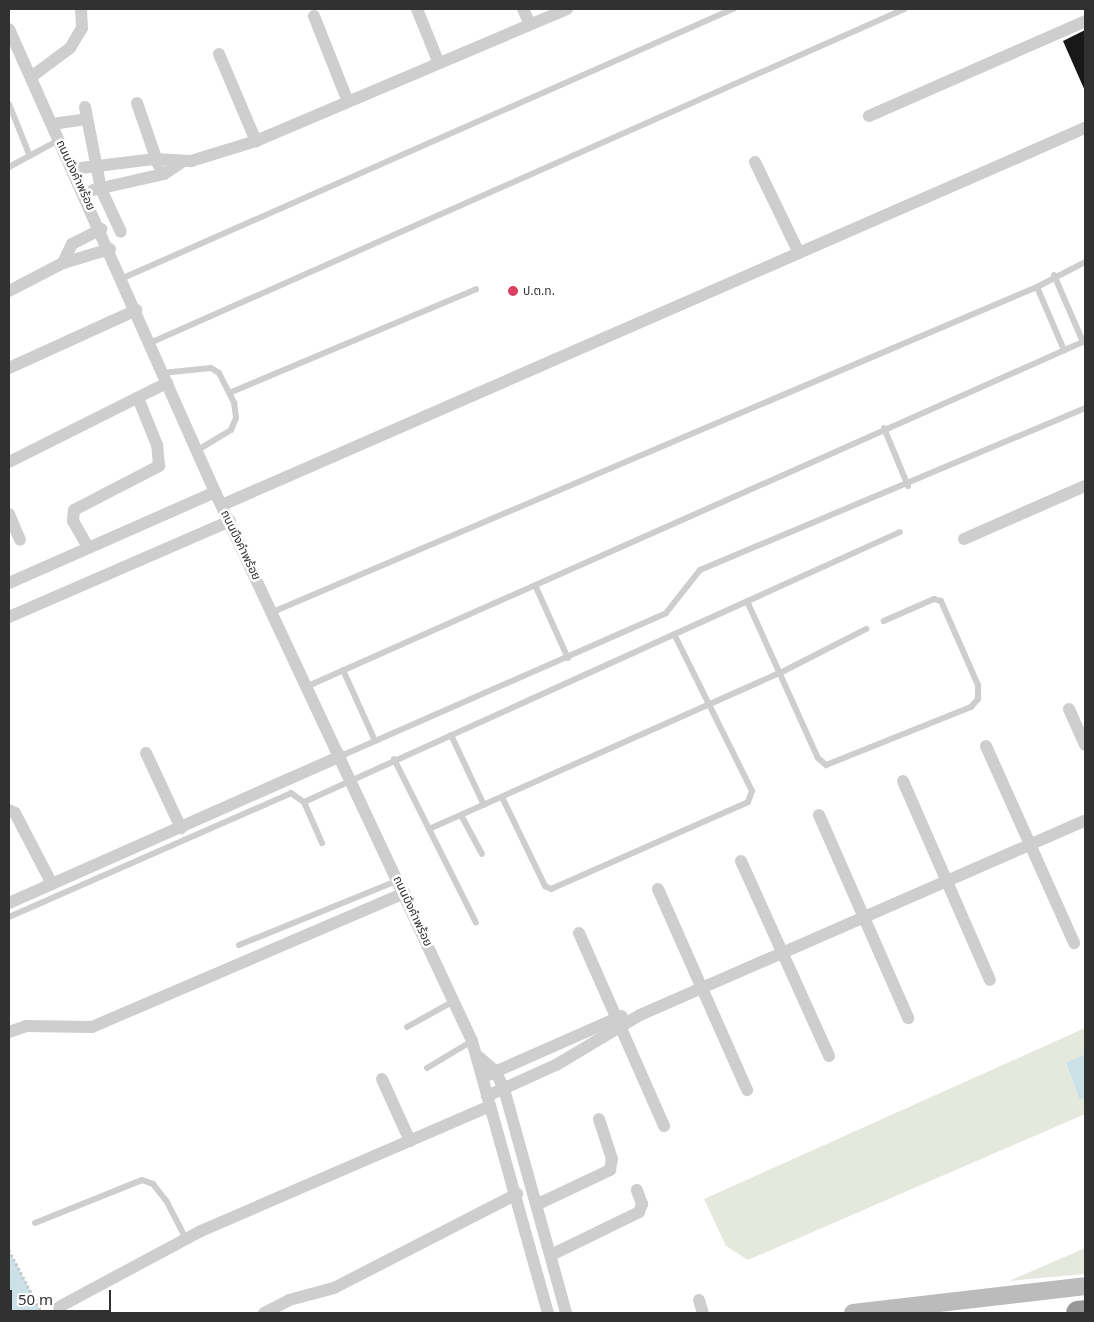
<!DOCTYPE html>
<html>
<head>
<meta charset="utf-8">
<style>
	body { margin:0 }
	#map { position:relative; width:1094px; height:1322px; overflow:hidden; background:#fff; font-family:"Noto Sans","Noto Sans Thai",sans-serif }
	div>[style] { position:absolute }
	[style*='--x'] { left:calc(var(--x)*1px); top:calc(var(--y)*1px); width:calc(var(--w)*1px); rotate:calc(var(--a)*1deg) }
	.green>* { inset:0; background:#e5e9dd }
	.water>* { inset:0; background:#cbe1e8 }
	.building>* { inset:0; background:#181818 }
	.path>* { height:2.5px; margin-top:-1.25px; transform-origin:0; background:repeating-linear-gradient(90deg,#c8c8c8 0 2.5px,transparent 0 5px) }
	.service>* { height:6px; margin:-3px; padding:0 3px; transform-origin:3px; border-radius:3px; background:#cecece }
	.minor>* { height:12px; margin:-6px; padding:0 6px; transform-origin:6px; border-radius:6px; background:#cecece }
	.secondary>* { height:18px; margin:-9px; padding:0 9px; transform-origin:9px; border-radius:9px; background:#bbb }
	.motorway>* { height:24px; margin:-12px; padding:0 12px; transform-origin:12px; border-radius:12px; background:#989898 }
	.dots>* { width:14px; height:14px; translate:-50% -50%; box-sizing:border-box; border:2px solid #fff; border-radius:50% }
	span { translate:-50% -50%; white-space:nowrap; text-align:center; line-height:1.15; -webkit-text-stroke:5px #fff; paint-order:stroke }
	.street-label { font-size:12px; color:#313131 }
	.poi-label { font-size:12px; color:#313131 }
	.left { translate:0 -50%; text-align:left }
	.frame { position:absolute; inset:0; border:10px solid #313131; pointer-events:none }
	.scale { position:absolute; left:10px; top:1290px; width:101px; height:22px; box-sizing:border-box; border:2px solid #313131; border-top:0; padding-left:6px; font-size:15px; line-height:18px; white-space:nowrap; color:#313131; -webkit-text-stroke:4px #fff; paint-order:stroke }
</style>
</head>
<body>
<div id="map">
	<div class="green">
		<i style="clip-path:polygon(1085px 1028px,1085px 1054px,1066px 1064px,1081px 1100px,1085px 1098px,1085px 1114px,748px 1260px,726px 1246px,704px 1199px)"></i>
		<i style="clip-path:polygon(1085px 1248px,1085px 1274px,1009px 1281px)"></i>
	</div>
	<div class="water">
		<i style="clip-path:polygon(1085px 1054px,1085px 1098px,1080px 1100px,1066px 1063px)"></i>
		<i style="clip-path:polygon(9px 1250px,32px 1294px,41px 1313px,9px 1313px)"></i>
	</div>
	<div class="building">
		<i style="clip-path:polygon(1085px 30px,1085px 91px,1063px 41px)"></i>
	</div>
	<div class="path">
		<i style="--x:9;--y:1250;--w:71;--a:62.4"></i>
	</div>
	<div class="service">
		<i style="--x:9;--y:104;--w:54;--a:68.2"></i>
		<i style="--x:9;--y:167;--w:57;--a:-28.4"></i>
		<i style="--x:1054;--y:275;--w:73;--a:66.6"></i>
		<i style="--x:123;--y:278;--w:667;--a:-23.8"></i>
		<i style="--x:1037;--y:287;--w:69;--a:66.8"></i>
		<i style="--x:150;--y:343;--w:825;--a:-23.89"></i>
		<i style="--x:162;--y:373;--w:49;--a:-5.8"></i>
		<i style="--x:211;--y:368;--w:9;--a:32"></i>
		<i style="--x:219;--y:373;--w:34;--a:63"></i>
		<i style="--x:234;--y:403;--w:15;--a:82"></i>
		<i style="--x:236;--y:418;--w:13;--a:113"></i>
		<i style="--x:231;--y:430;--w:41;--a:149"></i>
		<i style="--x:229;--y:393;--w:268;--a:-22.8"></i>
		<i style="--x:884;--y:428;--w:63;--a:67.5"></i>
		<i style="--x:535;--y:585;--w:80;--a:65.7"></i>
		<i style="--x:747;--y:601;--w:172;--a:65.7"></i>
		<i style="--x:818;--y:758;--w:11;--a:41"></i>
		<i style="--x:826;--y:765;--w:156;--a:-21.8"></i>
		<i style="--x:971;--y:707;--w:11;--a:-49"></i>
		<i style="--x:978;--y:699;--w:14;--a:-90"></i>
		<i style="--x:978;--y:685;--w:92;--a:-113.8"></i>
		<i style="--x:941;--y:601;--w:7;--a:-164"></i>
		<i style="--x:934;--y:599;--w:55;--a:156.3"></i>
		<i style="--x:275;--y:611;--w:828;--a:-23.04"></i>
		<i style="--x:1037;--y:287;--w:54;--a:-27.5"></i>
		<i style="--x:343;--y:670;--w:78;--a:65.7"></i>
		<i style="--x:308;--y:686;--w:850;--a:-23.94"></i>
		<i style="--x:451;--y:735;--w:77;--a:64.8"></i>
		<i style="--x:341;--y:756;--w:355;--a:-23.7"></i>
		<i style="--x:666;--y:613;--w:55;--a:-51.7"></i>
		<i style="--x:700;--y:570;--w:418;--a:-22.8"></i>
		<i style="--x:394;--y:759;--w:183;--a:63.4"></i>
		<i style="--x:502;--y:797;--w:99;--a:64.2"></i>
		<i style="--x:545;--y:886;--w:7;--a:27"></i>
		<i style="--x:551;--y:889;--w:215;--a:-23.8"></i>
		<i style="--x:748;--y:802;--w:12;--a:-70"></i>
		<i style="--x:752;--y:791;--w:175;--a:-116.4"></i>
		<i style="--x:304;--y:802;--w:45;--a:66.3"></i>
		<i style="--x:461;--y:815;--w:44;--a:61.7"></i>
		<i style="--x:429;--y:829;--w:384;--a:-24"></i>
		<i style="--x:780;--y:673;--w:97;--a:-27.1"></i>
		<i style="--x:9;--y:917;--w:308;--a:-23.7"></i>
		<i style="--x:291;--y:793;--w:16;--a:35"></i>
		<i style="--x:304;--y:802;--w:654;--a:-24.37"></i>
		<i style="--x:239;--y:945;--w:170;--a:-22.1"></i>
		<i style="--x:407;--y:1027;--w:54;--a:-29"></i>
		<i style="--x:427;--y:1068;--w:52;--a:-31"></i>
		<i style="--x:35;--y:1223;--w:115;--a:-21.9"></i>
		<i style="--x:142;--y:1180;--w:12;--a:20"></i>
		<i style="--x:153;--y:1184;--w:23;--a:52"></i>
		<i style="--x:167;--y:1202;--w:42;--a:62.8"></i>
	</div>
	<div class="minor">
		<i style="--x:417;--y:9;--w:56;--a:68"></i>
		<i style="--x:523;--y:9;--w:17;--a:65"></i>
		<i style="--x:314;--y:16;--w:92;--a:68.4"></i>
		<i style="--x:9;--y:29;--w:507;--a:66.01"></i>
		<i style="--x:215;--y:492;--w:606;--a:64.91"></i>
		<i style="--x:472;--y:1041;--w:282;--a:74.4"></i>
		<i style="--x:219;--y:54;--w:95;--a:67"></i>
		<i style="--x:31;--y:77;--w:49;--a:-36.6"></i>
		<i style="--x:70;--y:48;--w:23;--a:-59"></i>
		<i style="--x:82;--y:28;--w:19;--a:-93"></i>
		<i style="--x:137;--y:103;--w:65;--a:71"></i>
		<i style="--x:85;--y:107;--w:84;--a:79"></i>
		<i style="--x:101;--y:189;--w:47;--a:65.1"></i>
		<i style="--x:869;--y:116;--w:236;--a:-23.7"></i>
		<i style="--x:52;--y:124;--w:35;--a:-8"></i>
		<i style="--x:755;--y:162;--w:101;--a:64.2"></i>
		<i style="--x:73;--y:169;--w:83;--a:-7"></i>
		<i style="--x:155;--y:159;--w:36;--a:3"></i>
		<i style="--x:191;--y:161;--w:68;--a:-17.1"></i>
		<i style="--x:256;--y:141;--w:338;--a:-23"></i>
		<i style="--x:93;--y:190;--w:73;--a:-12.7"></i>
		<i style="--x:164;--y:174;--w:22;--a:-34"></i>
		<i style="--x:63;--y:263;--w:21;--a:-65"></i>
		<i style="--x:72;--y:244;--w:33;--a:-27"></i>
		<i style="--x:9;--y:291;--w:61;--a:-27.4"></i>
		<i style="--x:63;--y:263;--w:49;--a:-16.6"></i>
		<i style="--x:9;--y:368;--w:140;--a:-24.5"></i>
		<i style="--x:9;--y:462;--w:177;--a:-26.6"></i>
		<i style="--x:222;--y:505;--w:942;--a:-23.6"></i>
		<i style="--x:9;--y:514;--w:28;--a:67"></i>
		<i style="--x:964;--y:539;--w:132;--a:-23.7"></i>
		<i style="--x:88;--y:547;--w:30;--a:-120"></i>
		<i style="--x:73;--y:521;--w:11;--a:-85"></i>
		<i style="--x:74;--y:510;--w:96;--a:-27.4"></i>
		<i style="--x:159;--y:466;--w:21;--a:-95"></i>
		<i style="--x:157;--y:445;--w:51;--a:-112"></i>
		<i style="--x:9;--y:583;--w:225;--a:-23.8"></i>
		<i style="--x:9;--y:617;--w:241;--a:-23.5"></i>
		<i style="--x:1069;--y:709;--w:39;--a:66"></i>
		<i style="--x:986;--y:746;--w:216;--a:65.9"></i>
		<i style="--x:146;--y:753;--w:83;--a:65"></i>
		<i style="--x:903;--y:781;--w:217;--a:66.4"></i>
		<i style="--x:9;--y:810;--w:7;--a:27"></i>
		<i style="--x:15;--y:813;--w:80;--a:62.5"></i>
		<i style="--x:819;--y:815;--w:222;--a:66.3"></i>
		<i style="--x:741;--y:861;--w:214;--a:65.7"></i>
		<i style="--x:658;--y:889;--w:220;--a:66.1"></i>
		<i style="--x:9;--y:903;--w:363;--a:-23.9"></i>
		<i style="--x:579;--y:933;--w:211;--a:66.2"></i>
		<i style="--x:9;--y:1032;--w:18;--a:-19"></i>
		<i style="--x:26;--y:1026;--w:66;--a:0.9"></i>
		<i style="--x:92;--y:1027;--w:340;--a:-23.2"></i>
		<i style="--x:479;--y:1057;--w:23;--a:41"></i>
		<i style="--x:496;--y:1072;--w:19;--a:65"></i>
		<i style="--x:504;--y:1089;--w:232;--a:74.5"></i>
		<i style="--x:488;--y:1075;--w:146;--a:-23.8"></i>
		<i style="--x:382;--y:1079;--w:68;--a:65.7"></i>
		<i style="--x:487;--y:1096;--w:76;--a:-24.2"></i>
		<i style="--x:556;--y:1065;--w:98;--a:-30.8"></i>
		<i style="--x:640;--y:1015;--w:485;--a:-23.6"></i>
		<i style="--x:538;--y:1204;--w:80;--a:-25.3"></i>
		<i style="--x:610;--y:1170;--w:11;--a:-80"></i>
		<i style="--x:612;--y:1159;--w:42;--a:-108"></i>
		<i style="--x:551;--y:1255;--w:98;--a:-26"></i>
		<i style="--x:639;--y:1212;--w:9;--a:-69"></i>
		<i style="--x:642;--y:1204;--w:15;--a:-110"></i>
		<i style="--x:699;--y:1300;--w:14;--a:73"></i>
		<i style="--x:59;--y:1307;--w:161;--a:-28.2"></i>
		<i style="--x:201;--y:1231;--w:315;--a:-23.4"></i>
		<i style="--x:264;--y:1313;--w:28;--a:-27"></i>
		<i style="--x:289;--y:1300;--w:47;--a:-14.9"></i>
		<i style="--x:334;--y:1288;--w:206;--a:-27.2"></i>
	</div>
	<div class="secondary">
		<i style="--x:853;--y:1313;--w:234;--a:-6.6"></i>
	</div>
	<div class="motorway">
		<i style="--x:1078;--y:1313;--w:7;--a:-8"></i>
	</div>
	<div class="dots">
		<i style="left:513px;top:291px;background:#d94161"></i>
	</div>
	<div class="street-label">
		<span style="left:76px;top:175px;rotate:65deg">ถนนบึงคำพร้อย</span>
		<span style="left:241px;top:545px;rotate:64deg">ถนนบึงคำพร้อย</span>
		<span style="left:413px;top:911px;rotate:65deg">ถนนบึงคำพร้อย</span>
	</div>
	<div class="poi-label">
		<span class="left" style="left:523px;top:291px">ป.ต.ท.</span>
	</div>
	<div class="frame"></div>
	<div class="scale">50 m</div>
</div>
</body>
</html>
